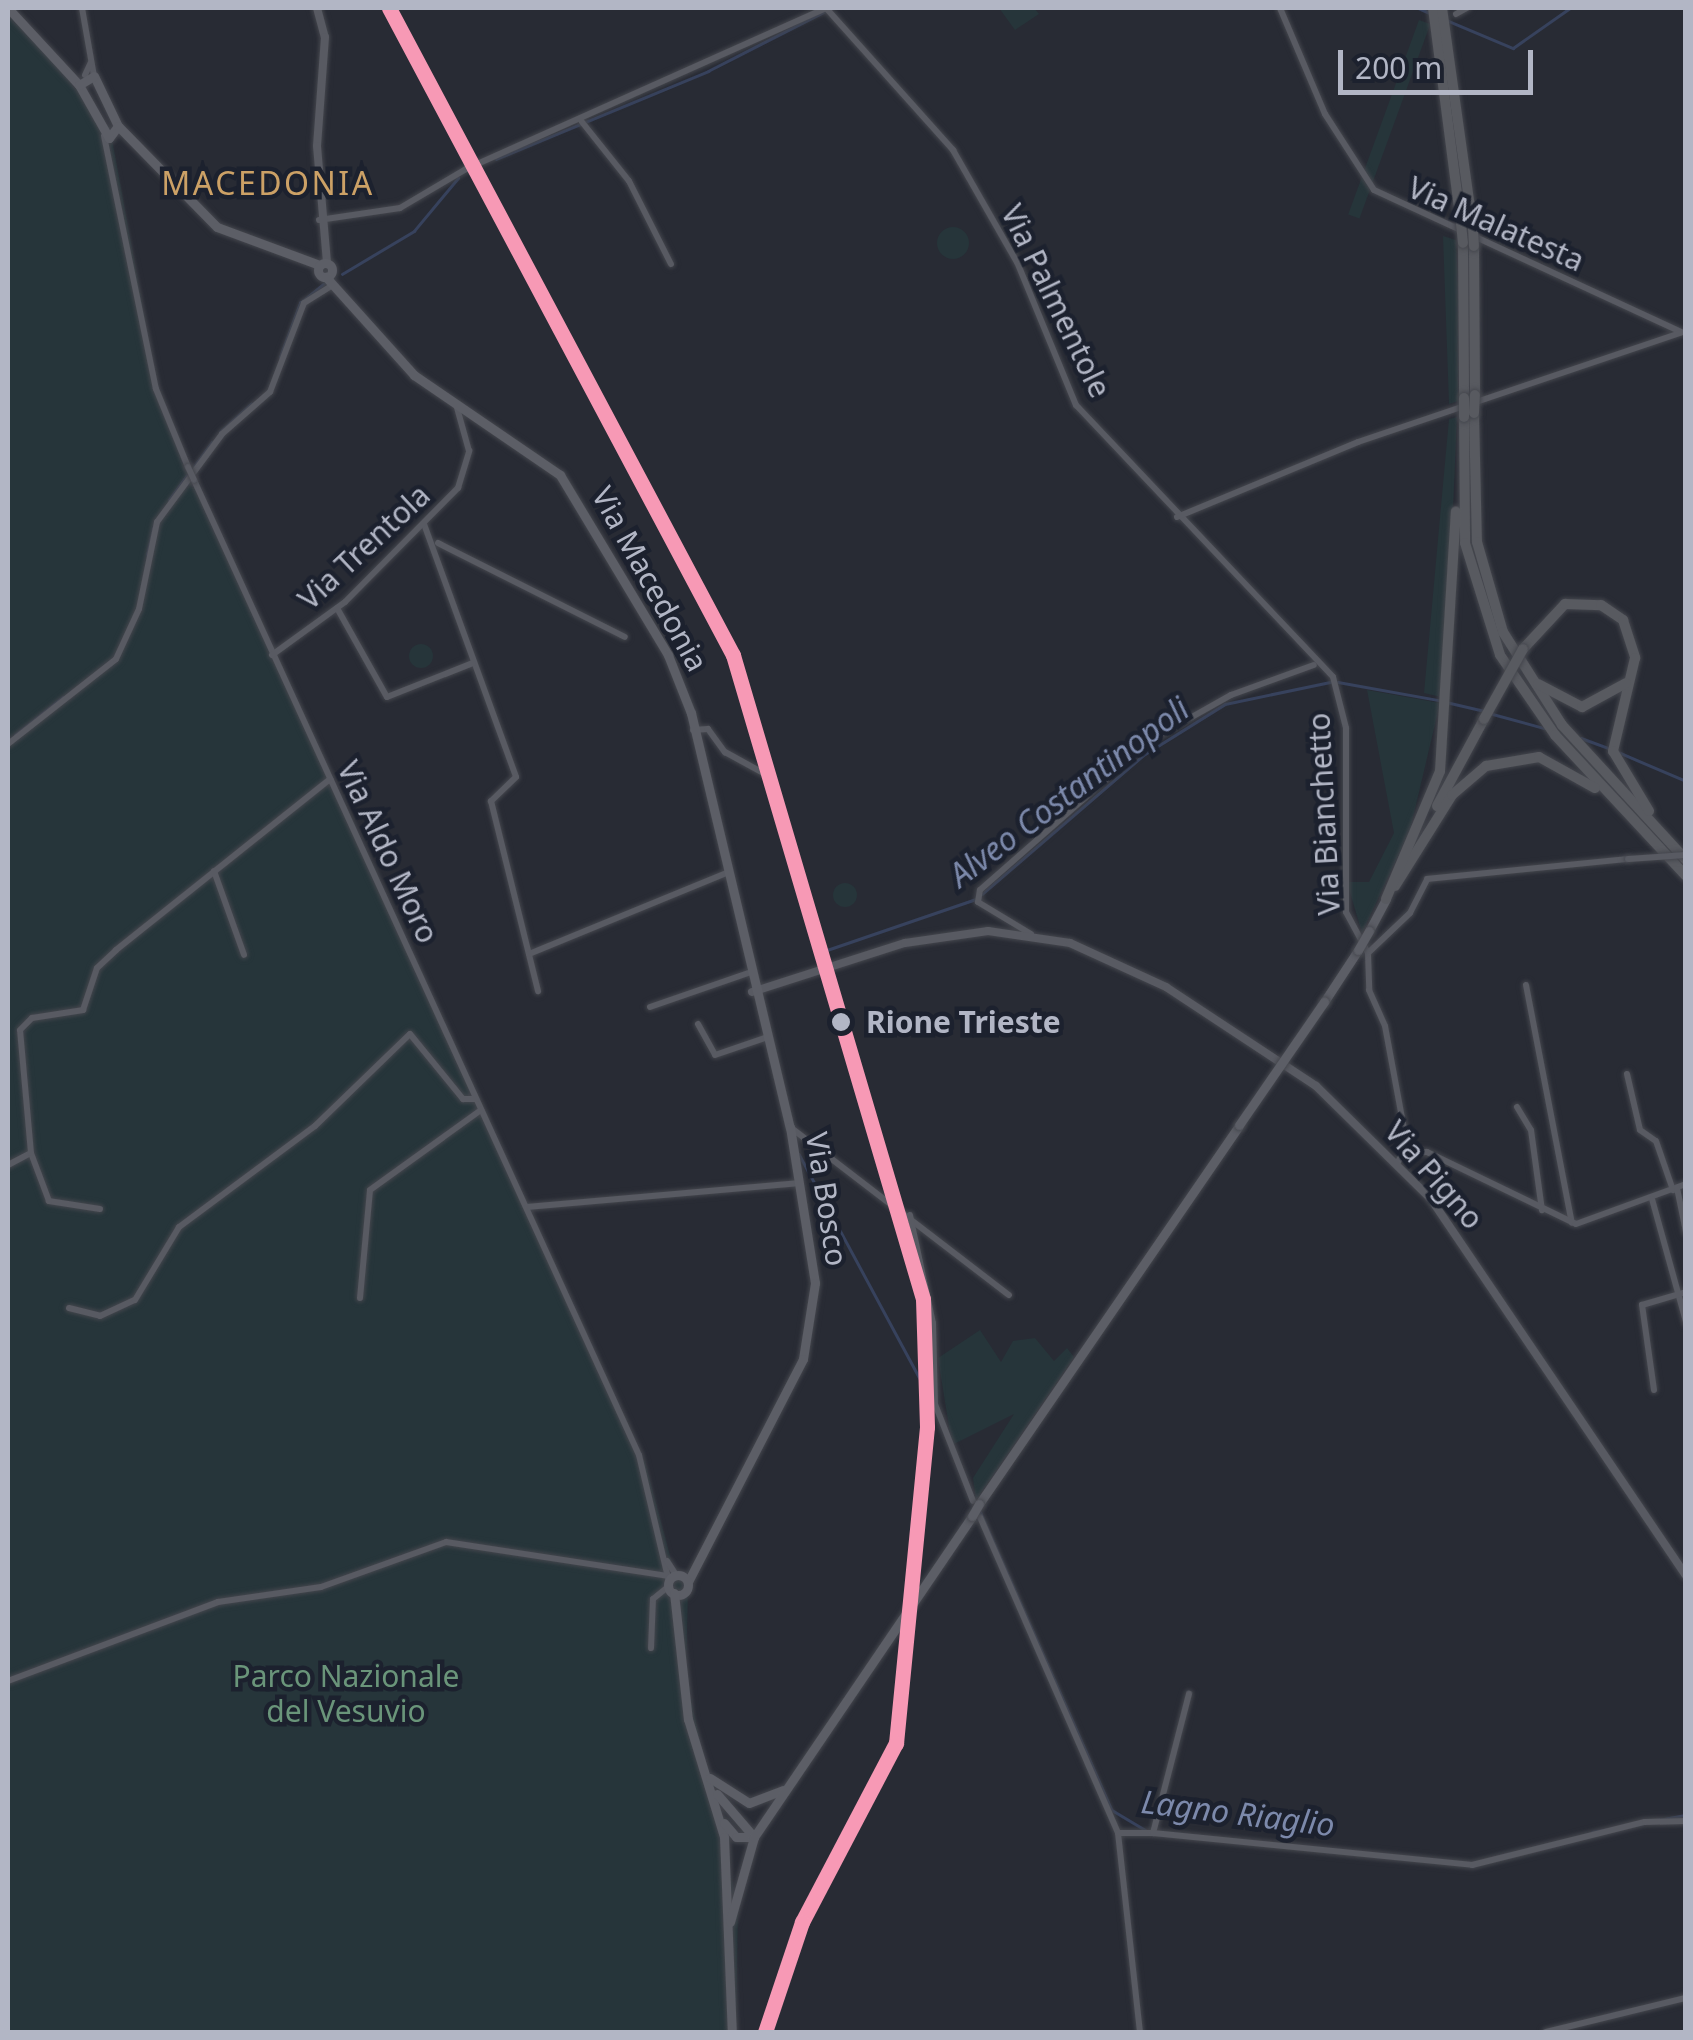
<!DOCTYPE html>
<html>
<head>
<meta charset="utf-8">
<style>
	body { margin:0 }
	#map { position:relative; width:1693px; height:2040px; overflow:hidden; background:#282b34; font-family:"Noto Sans",sans-serif }
	div>[style] { position:absolute }
	[style*='--x'] { left:calc(var(--x)*1px); top:calc(var(--y)*1px); width:calc(var(--w)*1px); rotate:calc(var(--a)*1deg) }
	.green>* { inset:0; background:#26353a; transform-origin:0 0 }
	.round { border-radius:50% }
	.stream>* { height:2.5px; margin:-1.25px; padding:0 1.25px; transform-origin:1.25px; border-radius:1.25px; background:#37425d }
	.roads { filter:drop-shadow(0 0 2px #44464d) drop-shadow(0 0 2px #44464d) }
	.minor>* { height:6px; margin:-3px; padding:0 3px; transform-origin:3px; border-radius:3px; background:#585a62 }
	.tertiary>* { height:8px; margin:-4px; padding:0 4px; transform-origin:4px; border-radius:4px; background:#585a62 }
	.secondary>* { height:9px; margin:-4.5px; padding:0 4.5px; transform-origin:4.5px; border-radius:4.5px; background:#5c5e66 }
	.secondary>.ring { margin:-4.5px; padding:0; box-sizing:content-box; background:none; border:9px solid #5c5e66; border-radius:50% }
	.trunk>* { height:10px; margin:-5px; padding:0 5px; transform-origin:5px; border-radius:5px; background:#585a60 }
	.bridges { filter:drop-shadow(0 0 2px #44464d) drop-shadow(0 0 2px #44464d) }
	.minor-bridge>* { height:6px; margin:-3px; padding:0 3px; transform-origin:3px; border-radius:3px; background:#585a62 }
	.secondary-bridge>* { height:9px; margin:-4.5px; padding:0 4.5px; transform-origin:4.5px; border-radius:4.5px; background:#5c5e66 }
	.trunk-bridge>* { height:10px; margin:-5px; padding:0 5px; transform-origin:5px; border-radius:5px; background:#585a60 }
	.rail-1>* { height:15px; margin:-7.5px; padding:0 7.5px; transform-origin:7.5px; border-radius:7.5px; background:#f799b5 }
	.dots>* { width:28px; height:28px; translate:-50% -50%; box-sizing:border-box; border:5px solid #1c212e; border-radius:50% }
	span { translate:-50% -50%; white-space:nowrap; text-align:center; line-height:1.15; -webkit-text-stroke:9px #1c212e; paint-order:stroke }
	.street-label { font-size:30px; color:#b2b6c5 }
	.stop-label { font-size:30px; color:#b2b6c5; font-weight:700 }
	.left { translate:0 -50%; text-align:left }
	.park-label { font-size:30px; color:#6a957a }
	.neighbourhood-label { font-size:32px; color:#cca166; letter-spacing:2.5px }
	.water-label { font-size:32px; color:#7c89ab; font-style:italic }
	.frame { position:absolute; inset:0; border:10px solid #b2b6c5; pointer-events:none }
	.scale { position:absolute; left:1338px; top:50px; width:195px; height:45px; box-sizing:border-box; border:5px solid #b2b6c5; border-top:0; padding-left:12px; font-size:30px; line-height:35px; white-space:nowrap; color:#b2b6c5; -webkit-text-stroke:8px #1c212e; paint-order:stroke }
</style>
</head>
<body>
<div id="map">
	<div class="green">
		<i style="clip-path:polygon(8px 8px,110px 128px,157px 385px,180px 444px,645px 1462px,673px 1567px,688px 1588px,686px 1678px,738px 1907px,736px 2032px,8px 2032px)"></i>
		<i style="clip-path:polygon(999px 8px,1034px 8px,1039px 14px,1015px 30px)"></i>
		<i style="left:1419px;top:20px;width:12px;height:207px;rotate:20deg"></i>
		<i class="round" style="left:937px;top:227px;width:32px;height:32px"></i>
		<i style="clip-path:polygon(1443px 236px,1456px 240px,1458px 284px,1458px 401px,1449px 404px)"></i>
		<i style="clip-path:polygon(1457px 417px,1449px 600px,1441px 697px,1424px 693px,1449px 419px)"></i>
		<i class="round" style="left:409px;top:644px;width:24px;height:24px"></i>
		<i style="clip-path:polygon(1367px 690px,1440px 703px,1410px 830px,1362px 933px,1347px 882px,1369px 882px,1394px 833px)"></i>
		<i class="round" style="left:833px;top:883px;width:24px;height:24px"></i>
		<i style="clip-path:polygon(980px 1330px,1001px 1362px,1013px 1341px,1035px 1338px,1054px 1361px,1067px 1348px,1074px 1357px,976px 1500px,973px 1478px,1014px 1414px,952px 1445px,938px 1358px)"></i>
	</div>
	<div class="stream">
		<i style="--x:1418;--y:8;--w:13;--a:23"></i>
		<i style="--x:1446;--y:20;--w:73;--a:22.7"></i>
		<i style="--x:1513;--y:48;--w:70;--a:-35.1"></i>
		<i style="--x:496;--y:159;--w:230;--a:-22.5"></i>
		<i style="--x:708;--y:71;--w:131;--a:-27.1"></i>
		<i style="--x:342;--y:274;--w:84;--a:-30.8"></i>
		<i style="--x:414;--y:231;--w:69;--a:-50.3"></i>
		<i style="--x:280;--y:357;--w:58;--a:-69.7"></i>
		<i style="--x:300;--y:303;--w:32;--a:-39"></i>
		<i style="--x:220;--y:432;--w:42;--a:-42.1"></i>
		<i style="--x:193;--y:468;--w:32;--a:-54"></i>
		<i style="--x:169;--y:500;--w:32;--a:-54"></i>
		<i style="--x:147;--y:555;--w:27;--a:-77"></i>
		<i style="--x:1338;--y:682;--w:102;--a:10.2"></i>
		<i style="--x:1446;--y:702;--w:37;--a:13"></i>
		<i style="--x:1489;--y:713;--w:57;--a:15.3"></i>
		<i style="--x:15;--y:735;--w:61;--a:-38.4"></i>
		<i style="--x:1581;--y:738;--w:32;--a:20"></i>
		<i style="--x:1618;--y:752;--w:74;--a:23.1"></i>
		<i style="--x:982;--y:894;--w:215;--a:-40.7"></i>
		<i style="--x:1145;--y:754;--w:94;--a:-32"></i>
		<i style="--x:1225;--y:704;--w:107;--a:-11.8"></i>
		<i style="--x:827;--y:950;--w:157;--a:-18.9"></i>
		<i style="--x:799;--y:1154;--w:268;--a:61.7"></i>
		<i style="--x:980;--y:1511;--w:327;--a:66.2"></i>
		<i style="--x:1112;--y:1810;--w:39;--a:31"></i>
		<i style="--x:1592;--y:1832;--w:96;--a:-10.3"></i>
	</div>
	<div class="roads">
		<div class="minor">
			<i style="--x:82;--y:8;--w:69;--a:80"></i>
			<i style="--x:826;--y:8;--w:191;--a:48.2"></i>
			<i style="--x:953;--y:150;--w:129;--a:60.3"></i>
			<i style="--x:1017;--y:262;--w:155;--a:67.6"></i>
			<i style="--x:1076;--y:405;--w:374;--a:46.6"></i>
			<i style="--x:1333;--y:677;--w:53;--a:75.7"></i>
			<i style="--x:1346;--y:728;--w:184;--a:90"></i>
			<i style="--x:1346;--y:912;--w:47;--a:61.8"></i>
			<i style="--x:1368;--y:953;--w:37;--a:88"></i>
			<i style="--x:1369;--y:990;--w:39;--a:66"></i>
			<i style="--x:1385;--y:1026;--w:121;--a:79.5"></i>
			<i style="--x:1407;--y:1145;--w:19;--a:118"></i>
			<i style="--x:1280;--y:8;--w:115;--a:67"></i>
			<i style="--x:1325;--y:114;--w:90;--a:57.2"></i>
			<i style="--x:1374;--y:190;--w:339;--a:24.8"></i>
			<i style="--x:1456;--y:14;--w:13;--a:-29"></i>
			<i style="--x:85;--y:75;--w:14;--a:-65"></i>
			<i style="--x:582;--y:122;--w:75;--a:51.5"></i>
			<i style="--x:629;--y:181;--w:93;--a:63.2"></i>
			<i style="--x:104;--y:136;--w:258;--a:78.4"></i>
			<i style="--x:156;--y:389;--w:84;--a:67.7"></i>
			<i style="--x:319;--y:220;--w:82;--a:-8.4"></i>
			<i style="--x:400;--y:208;--w:77;--a:-30.6"></i>
			<i style="--x:466;--y:169;--w:394;--a:-24.1"></i>
			<i style="--x:194;--y:480;--w:1072;--a:65.47"></i>
			<i style="--x:639;--y:1455;--w:130;--a:76.7"></i>
			<i style="--x:1177;--y:517;--w:196;--a:-22.5"></i>
			<i style="--x:1358;--y:442;--w:340;--a:-18.7"></i>
			<i style="--x:424;--y:524;--w:269;--a:70"></i>
			<i style="--x:516;--y:777;--w:35;--a:136"></i>
			<i style="--x:491;--y:801;--w:196;--a:76.1"></i>
			<i style="--x:438;--y:543;--w:209;--a:26.7"></i>
			<i style="--x:337;--y:608;--w:102;--a:60.7"></i>
			<i style="--x:387;--y:697;--w:92;--a:-21.6"></i>
			<i style="--x:272;--y:655;--w:90;--a:-36"></i>
			<i style="--x:345;--y:602;--w:161;--a:-45.3"></i>
			<i style="--x:458;--y:488;--w:39;--a:-73"></i>
			<i style="--x:469;--y:451;--w:49;--a:-105.5"></i>
			<i style="--x:693;--y:730;--w:15;--a:-4"></i>
			<i style="--x:708;--y:729;--w:29;--a:54"></i>
			<i style="--x:725;--y:752;--w:46;--a:28.8"></i>
			<i style="--x:8;--y:744;--w:137;--a:-38.2"></i>
			<i style="--x:116;--y:659;--w:55;--a:-65.3"></i>
			<i style="--x:139;--y:609;--w:89;--a:-78.3"></i>
			<i style="--x:157;--y:522;--w:109;--a:-53.5"></i>
			<i style="--x:222;--y:434;--w:64;--a:-41.2"></i>
			<i style="--x:270;--y:392;--w:95;--a:-69.1"></i>
			<i style="--x:304;--y:303;--w:34;--a:-32"></i>
			<i style="--x:214;--y:871;--w:89;--a:70.3"></i>
			<i style="--x:1031;--y:934;--w:62;--a:-148.9"></i>
			<i style="--x:978;--y:902;--w:12;--a:-81"></i>
			<i style="--x:980;--y:890;--w:227;--a:-41.3"></i>
			<i style="--x:1151;--y:740;--w:92;--a:-29.4"></i>
			<i style="--x:1231;--y:695;--w:88;--a:-19.9"></i>
			<i style="--x:1368;--y:953;--w:58;--a:-43.6"></i>
			<i style="--x:1410;--y:913;--w:38;--a:-63"></i>
			<i style="--x:1427;--y:879;--w:202;--a:-5.7"></i>
			<i style="--x:529;--y:954;--w:216;--a:-22.3"></i>
			<i style="--x:1526;--y:985;--w:242;--a:79.1"></i>
			<i style="--x:650;--y:1007;--w:104;--a:-19.1"></i>
			<i style="--x:698;--y:1024;--w:35;--a:61"></i>
			<i style="--x:715;--y:1055;--w:53;--a:-18.8"></i>
			<i style="--x:1627;--y:1074;--w:57;--a:76.9"></i>
			<i style="--x:1640;--y:1130;--w:19;--a:35"></i>
			<i style="--x:1656;--y:1141;--w:52;--a:70.9"></i>
			<i style="--x:1517;--y:1107;--w:27;--a:59"></i>
			<i style="--x:1531;--y:1130;--w:81;--a:82.2"></i>
			<i style="--x:790;--y:1127;--w:276;--a:37.5"></i>
			<i style="--x:1407;--y:1153;--w:20;--a:-3"></i>
			<i style="--x:1427;--y:1152;--w:165;--a:25.8"></i>
			<i style="--x:1576;--y:1224;--w:117;--a:-20"></i>
			<i style="--x:8;--y:1165;--w:26;--a:-28"></i>
			<i style="--x:1677;--y:1188;--w:45;--a:78.4"></i>
			<i style="--x:1652;--y:1199;--w:128;--a:74.5"></i>
			<i style="--x:527;--y:1207;--w:274;--a:-5"></i>
			<i style="--x:100;--y:1209;--w:52;--a:-171.1"></i>
			<i style="--x:49;--y:1201;--w:51;--a:-110.6"></i>
			<i style="--x:31;--y:1153;--w:123;--a:-95.1"></i>
			<i style="--x:20;--y:1030;--w:17;--a:-45"></i>
			<i style="--x:32;--y:1018;--w:52;--a:-8.9"></i>
			<i style="--x:83;--y:1010;--w:44;--a:-71.6"></i>
			<i style="--x:97;--y:968;--w:26;--a:-43"></i>
			<i style="--x:116;--y:950;--w:274;--a:-38.6"></i>
			<i style="--x:910;--y:1215;--w:110;--a:78"></i>
			<i style="--x:933;--y:1323;--w:81;--a:88.6"></i>
			<i style="--x:935;--y:1404;--w:104;--a:68.6"></i>
			<i style="--x:360;--y:1298;--w:108;--a:-84.7"></i>
			<i style="--x:370;--y:1190;--w:137;--a:-35.8"></i>
			<i style="--x:69;--y:1308;--w:32;--a:14"></i>
			<i style="--x:100;--y:1316;--w:38;--a:-25"></i>
			<i style="--x:135;--y:1300;--w:85;--a:-58.9"></i>
			<i style="--x:179;--y:1227;--w:169;--a:-36.6"></i>
			<i style="--x:315;--y:1126;--w:132;--a:-44.1"></i>
			<i style="--x:410;--y:1034;--w:84;--a:50.8"></i>
			<i style="--x:463;--y:1099;--w:13;--a:0"></i>
			<i style="--x:1654;--y:1390;--w:86;--a:-98"></i>
			<i style="--x:1642;--y:1305;--w:43;--a:-16.3"></i>
			<i style="--x:980;--y:1517;--w:345;--a:66.4"></i>
			<i style="--x:1118;--y:1833;--w:200;--a:83.7"></i>
			<i style="--x:667;--y:1561;--w:17;--a:57"></i>
			<i style="--x:651;--y:1648;--w:49;--a:-87.7"></i>
			<i style="--x:653;--y:1599;--w:21;--a:-39"></i>
			<i style="--x:8;--y:1681;--w:224;--a:-20.6"></i>
			<i style="--x:218;--y:1602;--w:104;--a:-8.3"></i>
			<i style="--x:321;--y:1587;--w:133;--a:-19.8"></i>
			<i style="--x:446;--y:1542;--w:224;--a:8.7"></i>
			<i style="--x:1118;--y:1833;--w:35;--a:0"></i>
			<i style="--x:1153;--y:1833;--w:144;--a:-75.5"></i>
			<i style="--x:1153;--y:1833;--w:321;--a:5.7"></i>
			<i style="--x:1472;--y:1865;--w:178;--a:-14"></i>
			<i style="--x:1645;--y:1822;--w:41;--a:-1.4"></i>
			<i style="--x:1546;--y:2032;--w:144;--a:-13.7"></i>
		</div>
		<div class="tertiary">
			<i style="--x:317;--y:8;--w:30;--a:75"></i>
			<i style="--x:325;--y:37;--w:109;--a:94.2"></i>
			<i style="--x:317;--y:146;--w:117;--a:85.1"></i>
			<i style="--x:752;--y:992;--w:161;--a:-17.8"></i>
			<i style="--x:905;--y:943;--w:84;--a:-8.2"></i>
			<i style="--x:988;--y:931;--w:83;--a:8.3"></i>
			<i style="--x:1070;--y:943;--w:106;--a:24.6"></i>
			<i style="--x:1166;--y:987;--w:180;--a:33.4"></i>
			<i style="--x:1316;--y:1086;--w:161;--a:44.5"></i>
			<i style="--x:1431;--y:1199;--w:454;--a:55.9"></i>
		</div>
		<div class="secondary">
			<i style="--x:8;--y:8;--w:105;--a:47.3"></i>
			<i style="--x:94;--y:76;--w:55;--a:64.4"></i>
			<i style="--x:118;--y:126;--w:15;--a:127"></i>
			<i style="--x:109;--y:138;--w:61;--a:-119.5"></i>
			<i style="--x:79;--y:85;--w:17;--a:-31"></i>
			<i style="--x:118;--y:126;--w:141;--a:45.6"></i>
			<i style="--x:217;--y:227;--w:110;--a:20.3"></i>
			<i class="ring" style="left:318px;top:263px;width:5px;height:5px"></i>
			<i style="--x:326;--y:277;--w:132;--a:48.1"></i>
			<i style="--x:414;--y:375;--w:177;--a:34.4"></i>
			<i style="--x:560;--y:475;--w:210;--a:59"></i>
			<i style="--x:668;--y:655;--w:62;--a:68.4"></i>
			<i style="--x:691;--y:713;--w:426;--a:76.6"></i>
			<i style="--x:790;--y:1127;--w:158;--a:80.9"></i>
			<i style="--x:815;--y:1283;--w:77;--a:99"></i>
			<i style="--x:803;--y:1359;--w:251;--a:117.3"></i>
			<i style="--x:1369;--y:931;--w:36;--a:-62"></i>
			<i style="--x:1324;--y:1002;--w:62;--a:-56.8"></i>
			<i style="--x:979;--y:1504;--w:460;--a:-55.5"></i>
			<i class="ring" style="left:668px;top:1575px;width:11px;height:11px"></i>
			<i style="--x:674;--y:1593;--w:127;--a:83.7"></i>
			<i style="--x:688;--y:1719;--w:123;--a:73"></i>
			<i style="--x:724;--y:1837;--w:195;--a:87.7"></i>
			<i style="--x:710;--y:1778;--w:46;--a:32.7"></i>
			<i style="--x:749;--y:1803;--w:36;--a:-21"></i>
			<i style="--x:717;--y:1794;--w:57;--a:49.3"></i>
			<i style="--x:724;--y:1823;--w:18;--a:49"></i>
			<i style="--x:736;--y:1837;--w:18;--a:0"></i>
			<i style="--x:730;--y:1922;--w:88;--a:-74.2"></i>
			<i style="--x:754;--y:1837;--w:388;--a:-55.8"></i>
		</div>
		<div class="trunk">
			<i style="--x:1433;--y:8;--w:218;--a:82.6"></i>
			<i style="--x:1442;--y:8;--w:222;--a:82"></i>
			<i style="--x:1463;--y:243;--w:155;--a:89.6"></i>
			<i style="--x:1474;--y:246;--w:149;--a:89.6"></i>
			<i style="--x:1474;--y:413;--w:129;--a:88.7"></i>
			<i style="--x:1477;--y:542;--w:94;--a:73.9"></i>
			<i style="--x:1503;--y:632;--w:110;--a:57.6"></i>
			<i style="--x:1562;--y:725;--w:183;--a:47.4"></i>
			<i style="--x:1464;--y:417;--w:126;--a:89.5"></i>
			<i style="--x:1465;--y:543;--w:117;--a:72.6"></i>
			<i style="--x:1500;--y:655;--w:97;--a:55.5"></i>
			<i style="--x:1555;--y:735;--w:192;--a:47.1"></i>
			<i style="--x:1523;--y:649;--w:62;--a:-47"></i>
			<i style="--x:1565;--y:604;--w:36;--a:2"></i>
			<i style="--x:1601;--y:605;--w:27;--a:34"></i>
			<i style="--x:1623;--y:620;--w:40;--a:72"></i>
			<i style="--x:1635;--y:658;--w:96;--a:103.3"></i>
			<i style="--x:1613;--y:751;--w:70;--a:59"></i>
			<i style="--x:1538;--y:684;--w:50;--a:27.6"></i>
			<i style="--x:1582;--y:707;--w:50;--a:-28.6"></i>
			<i style="--x:1437;--y:806;--w:99;--a:-61.6"></i>
			<i style="--x:1395;--y:886;--w:107;--a:-57.9"></i>
			<i style="--x:1452;--y:795;--w:45;--a:-40.5"></i>
			<i style="--x:1486;--y:766;--w:54;--a:-9.6"></i>
			<i style="--x:1539;--y:757;--w:64;--a:29"></i>
			<i style="--x:1386;--y:899;--w:139;--a:-67.1"></i>
			<i style="--x:1440;--y:771;--w:260;--a:-86.5"></i>
		</div>
	</div>
	<div class="bridges">
		<div class="minor-bridge">
			<i style="--x:188;--y:467;--w:14;--a:65"></i>
			<i style="--x:1628;--y:859;--w:58;--a:-3.9"></i>
		</div>
		<div class="secondary-bridge">
			<i style="--x:1358;--y:950;--w:22;--a:-60"></i>
			<i style="--x:1239;--y:1125;--w:150;--a:-55.4"></i>
			<i style="--x:972;--y:1516;--w:14;--a:-60"></i>
		</div>
		<div class="trunk-bridge">
			<i style="--x:1461;--y:224;--w:19;--a:84"></i>
			<i style="--x:1473;--y:228;--w:18;--a:87"></i>
			<i style="--x:1474;--y:413;--w:18;--a:-87"></i>
			<i style="--x:1464;--y:417;--w:19;--a:-90"></i>
			<i style="--x:1484;--y:719;--w:80;--a:-60.9"></i>
		</div>
	</div>
	<div class="rail-1">
		<i style="--x:389;--y:8;--w:733;--a:62"></i>
		<i style="--x:733;--y:655;--w:671;--a:73.56"></i>
		<i style="--x:923;--y:1299;--w:128;--a:88.2"></i>
		<i style="--x:927;--y:1427;--w:318;--a:95.6"></i>
		<i style="--x:896;--y:1743;--w:202;--a:117.7"></i>
		<i style="--x:802;--y:1922;--w:116;--a:108.6"></i>
	</div>
	<div class="dots">
		<i style="left:841px;top:1022px;background:#b2b6c5"></i>
	</div>
	<div class="street-label">
		<span style="left:1496px;top:224px;rotate:24deg">Via Malatesta</span>
		<span style="left:1056px;top:301px;rotate:64deg">Via Palmentole</span>
		<span style="left:364px;top:547px;rotate:-43deg">Via Trentola</span>
		<span style="left:650px;top:579px;rotate:61deg">Via Macedonia</span>
		<span style="left:1324px;top:814px;rotate:-93deg">Via Bianchetto</span>
		<span style="left:388px;top:852px;rotate:65deg">Via Aldo Moro</span>
		<span style="left:1434px;top:1175px;rotate:49deg">Via Pigno</span>
		<span style="left:827px;top:1199px;rotate:81deg">Via Bosco</span>
	</div>
	<div class="stop-label">
		<span class="left" style="left:866px;top:1022px">Rione Trieste</span>
	</div>
	<div class="park-label">
		<span style="left:346px;top:1693px">Parco Nazionale<br>del Vesuvio</span>
	</div>
	<div class="neighbourhood-label">
		<span style="left:268px;top:183px">MACEDONIA</span>
	</div>
	<div class="water-label">
		<span style="left:1069px;top:792px;rotate:-37deg">Alveo Costantinopoli</span>
		<span style="left:1238px;top:1813px;rotate:7deg">Lagno Riaglio</span>
	</div>
	<div class="frame"></div>
	<div class="scale">200 m</div>
</div>
</body>
</html>
